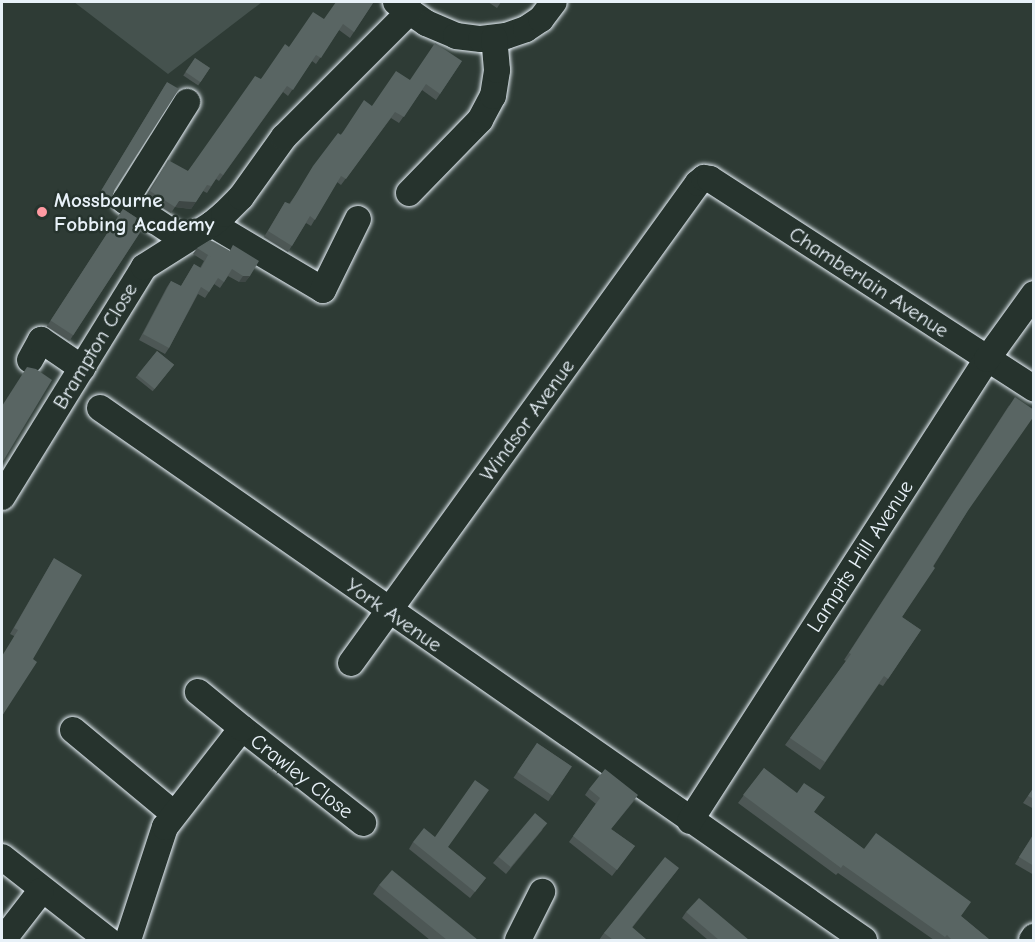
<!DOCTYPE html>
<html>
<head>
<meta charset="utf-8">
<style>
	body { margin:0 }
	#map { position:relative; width:1035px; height:942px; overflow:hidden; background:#2e3b35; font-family:"Comic Neue",sans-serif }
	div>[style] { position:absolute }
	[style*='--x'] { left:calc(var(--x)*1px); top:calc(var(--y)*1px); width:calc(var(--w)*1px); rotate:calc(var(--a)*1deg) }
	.green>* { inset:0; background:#45524e }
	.roads { filter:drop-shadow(0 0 2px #e8f1f8) drop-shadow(0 0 2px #e8f1f8) }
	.minor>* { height:26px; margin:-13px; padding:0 13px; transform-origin:13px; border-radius:13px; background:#26332d }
	.wall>* { inset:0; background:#4d5755; transform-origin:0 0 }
	.shaded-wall>* { inset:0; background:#3e4745 }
	.building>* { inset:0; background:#596563; transform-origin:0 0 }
	.dots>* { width:16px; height:16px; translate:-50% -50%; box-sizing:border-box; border:3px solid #26332d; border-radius:50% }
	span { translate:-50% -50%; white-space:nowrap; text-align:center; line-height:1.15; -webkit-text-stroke:5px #26332d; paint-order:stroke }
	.poi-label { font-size:21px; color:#e8f1f8; font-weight:700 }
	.left { translate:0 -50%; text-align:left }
	.street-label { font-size:21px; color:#e8f1f8 }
	.frame { position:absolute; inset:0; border:3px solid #e8f1f8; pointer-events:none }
</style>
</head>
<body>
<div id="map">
	<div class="green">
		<i style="clip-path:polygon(74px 2px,262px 2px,168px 74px)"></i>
	</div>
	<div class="roads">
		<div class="minor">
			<i style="--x:396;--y:2;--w:37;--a:35"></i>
			<i style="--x:426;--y:23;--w:33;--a:23"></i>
			<i style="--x:456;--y:36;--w:25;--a:7"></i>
			<i style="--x:481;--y:39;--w:25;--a:-7"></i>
			<i style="--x:506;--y:36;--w:21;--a:-19"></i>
			<i style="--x:526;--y:29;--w:18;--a:-34"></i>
			<i style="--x:541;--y:19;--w:21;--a:-53"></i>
			<i style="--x:409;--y:193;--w:102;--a:-45.8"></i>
			<i style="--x:480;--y:120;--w:27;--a:-62"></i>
			<i style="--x:493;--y:96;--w:26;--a:-81"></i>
			<i style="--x:497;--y:70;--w:32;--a:-95"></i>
			<i style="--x:212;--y:224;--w:129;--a:30.7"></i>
			<i style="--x:323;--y:290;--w:79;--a:-63.8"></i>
			<i style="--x:184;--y:240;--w:71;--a:-146.5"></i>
			<i style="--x:125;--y:201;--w:117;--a:-57.9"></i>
			<i style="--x:30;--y:360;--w:23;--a:-61"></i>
			<i style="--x:41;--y:340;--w:50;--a:34.3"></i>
			<i style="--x:100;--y:408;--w:931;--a:34.85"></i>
			<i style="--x:2;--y:497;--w:270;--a:-58.3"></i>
			<i style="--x:144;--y:267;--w:80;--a:-32.3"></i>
			<i style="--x:212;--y:224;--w:16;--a:-40"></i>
			<i style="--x:224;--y:214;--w:24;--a:-45"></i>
			<i style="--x:241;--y:197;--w:74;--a:-54.4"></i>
			<i style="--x:284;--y:137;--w:178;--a:-45"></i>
			<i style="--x:351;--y:663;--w:592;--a:-54.14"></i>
			<i style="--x:698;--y:183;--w:8;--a:-40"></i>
			<i style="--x:704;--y:178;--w:6;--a:9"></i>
			<i style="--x:710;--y:179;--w:386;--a:32.9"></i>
			<i style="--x:242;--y:728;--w:154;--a:38.1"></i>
			<i style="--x:73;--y:730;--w:131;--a:39.7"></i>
			<i style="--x:690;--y:821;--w:549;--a:-57.26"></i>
			<i style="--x:987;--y:359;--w:80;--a:-54.1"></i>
			<i style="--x:2;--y:857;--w:135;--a:38.1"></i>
			<i style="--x:3;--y:940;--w:62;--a:-52.2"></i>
			<i style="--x:128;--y:940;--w:119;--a:-71.9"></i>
			<i style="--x:165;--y:827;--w:125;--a:-52.1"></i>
			<i style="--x:242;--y:728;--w:57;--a:-140.7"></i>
			<i style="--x:518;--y:940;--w:54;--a:-63.4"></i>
			<i style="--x:1032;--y:940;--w:4;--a:-56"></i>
		</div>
	</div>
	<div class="wall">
		<i style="clip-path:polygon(488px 2px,501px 2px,497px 8px)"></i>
		<i style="clip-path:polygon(373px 3px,350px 38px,339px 30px,316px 64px,312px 61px,288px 96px,283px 92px,219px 181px,216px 179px,207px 193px,203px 191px,191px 209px,175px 207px,171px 213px,145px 197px,164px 167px,188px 171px,261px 79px,289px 47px,324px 19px)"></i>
		<i style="left:195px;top:58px;width:18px;height:21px;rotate:34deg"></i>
		<i style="clip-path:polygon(462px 61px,436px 100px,422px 90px,399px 123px,391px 118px,341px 185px,337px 182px,311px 226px,306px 223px,288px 252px,264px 237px,285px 202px,289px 204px,340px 135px,372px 106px,410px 80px)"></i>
		<i style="clip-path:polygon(167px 82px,114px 190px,112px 198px,110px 201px,99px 194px)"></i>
		<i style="left:123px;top:209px;width:27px;height:140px;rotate:33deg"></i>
		<i style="clip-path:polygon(233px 245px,250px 276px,245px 282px,239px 282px,228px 276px,220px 288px,214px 284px,205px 298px,198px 294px,169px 348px,165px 354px,139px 340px,167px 287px,171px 281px,181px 286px,194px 264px,200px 268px,204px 261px,193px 254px,197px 248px,230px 251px)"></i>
		<i style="left:157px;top:351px;width:22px;height:34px;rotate:39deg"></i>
		<i style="clip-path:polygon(1010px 404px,967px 512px,902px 617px,921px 630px,883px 686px,879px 684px,820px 770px,785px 745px,846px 661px,844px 660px)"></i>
		<i style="clip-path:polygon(54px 558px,33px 659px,2px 716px,14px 636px,10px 634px)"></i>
		<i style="left:537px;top:743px;width:42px;height:42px;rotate:34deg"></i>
		<i style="clip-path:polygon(764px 768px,814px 812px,864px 849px,961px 916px,990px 940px,934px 940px,838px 873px,836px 875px,738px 803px)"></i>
		<i style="clip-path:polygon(1034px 787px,1034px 809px,1023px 803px)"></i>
		<i style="clip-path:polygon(589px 789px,634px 801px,611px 829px,635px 846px,612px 876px,569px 842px,596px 804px,585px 795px)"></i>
		<i style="clip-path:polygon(543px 829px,506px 874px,493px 863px,498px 857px)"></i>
		<i style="clip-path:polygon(1034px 833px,1034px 875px,1015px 864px)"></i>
		<i style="clip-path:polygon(413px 842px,448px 847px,486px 878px,470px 898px,409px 849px)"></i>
		<i style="clip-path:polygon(679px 868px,632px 928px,647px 940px,599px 940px,604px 933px)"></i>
		<i style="clip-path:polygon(379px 885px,478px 940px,430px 940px,373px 894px)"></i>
		<i style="clip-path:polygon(686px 912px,749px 940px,708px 940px,682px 918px)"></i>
	</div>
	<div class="shaded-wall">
		<i style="clip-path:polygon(179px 201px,196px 202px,191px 209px,175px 207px)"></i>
		<i style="clip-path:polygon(243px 276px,250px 276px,245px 282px,239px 282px)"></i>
	</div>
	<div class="building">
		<i style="clip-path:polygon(336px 2px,371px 2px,373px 3px,354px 32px,343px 24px,321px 58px,316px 55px,293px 90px,287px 86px,223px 175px,220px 173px,211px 186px,207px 185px,196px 202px,179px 201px,175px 207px,150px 191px,168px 160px,188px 171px,255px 76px,261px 79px,285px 44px,289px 47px,313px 12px,324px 19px)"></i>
		<i style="clip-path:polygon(435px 43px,462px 61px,440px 94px,426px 84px,404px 117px,395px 112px,346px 179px,341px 176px,315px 220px,310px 216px,292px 246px,268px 231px,285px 202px,290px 204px,313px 166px,338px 133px,341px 135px,364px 100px,372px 106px,396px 71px,410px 80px)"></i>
		<i style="left:195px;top:58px;width:18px;height:17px;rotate:34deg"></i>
		<i style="clip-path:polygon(167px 82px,179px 89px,114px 190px,112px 198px,101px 191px)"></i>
		<i style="left:123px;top:209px;width:27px;height:133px;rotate:33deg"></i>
		<i style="clip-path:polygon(210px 240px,230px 251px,233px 245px,259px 261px,250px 276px,243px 276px,232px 269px,224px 282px,218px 278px,209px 292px,201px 287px,169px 348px,143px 334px,171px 281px,181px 286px,194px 264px,201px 268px,208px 255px,216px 260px,197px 248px)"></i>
		<i style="left:157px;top:351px;width:22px;height:31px;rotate:39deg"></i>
		<i style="clip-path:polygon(27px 367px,36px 369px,52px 380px,2px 463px,2px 406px)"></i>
		<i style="clip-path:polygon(1015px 397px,1034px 410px,1034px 416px,967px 512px,933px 566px,935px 568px,902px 617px,921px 630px,888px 679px,884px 676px,825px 762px,790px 738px,851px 654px,849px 653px)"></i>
		<i style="clip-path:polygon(54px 558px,82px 575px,33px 659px,37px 662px,2px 716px,2px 656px,18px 630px,14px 628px)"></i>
		<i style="left:537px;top:743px;width:42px;height:35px;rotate:34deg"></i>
		<i style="clip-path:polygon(764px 768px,797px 793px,804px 783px,825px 797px,814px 812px,864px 849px,876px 833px,971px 902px,961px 916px,990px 940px,952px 940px,947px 935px,945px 937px,843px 865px,841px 868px,743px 795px)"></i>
		<i style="clip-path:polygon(605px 769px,638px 795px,611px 829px,635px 846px,617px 870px,573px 836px,600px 798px,589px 789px)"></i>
		<i style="clip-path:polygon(475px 780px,489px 790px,448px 847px,486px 878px,475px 892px,413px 842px,424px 828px,435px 837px)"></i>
		<i style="clip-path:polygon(1034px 787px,1034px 799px,1028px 796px)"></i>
		<i style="left:535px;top:813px;width:16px;height:57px;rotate:40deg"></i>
		<i style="clip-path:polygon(1034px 834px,1034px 866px,1019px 857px)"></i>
		<i style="clip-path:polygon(665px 857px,679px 868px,632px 927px,647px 940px,613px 940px,604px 933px)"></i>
		<i style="clip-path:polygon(392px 870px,478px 940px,447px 940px,379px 885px)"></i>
		<i style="clip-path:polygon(699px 898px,749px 940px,719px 940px,686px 912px)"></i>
	</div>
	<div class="dots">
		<i style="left:42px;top:212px;background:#ff9aa2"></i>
	</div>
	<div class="poi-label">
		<span class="left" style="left:54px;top:212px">Mossbourne<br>Fobbing Academy</span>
	</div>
	<div class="street-label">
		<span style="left:869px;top:282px;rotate:33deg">Chamberlain Avenue</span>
		<span style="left:95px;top:346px;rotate:-59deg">Brampton Close</span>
		<span style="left:527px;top:420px;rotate:-54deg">Windsor Avenue</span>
		<span style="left:860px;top:556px;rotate:-57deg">Lampits Hill Avenue</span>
		<span style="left:394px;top:615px;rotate:35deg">York Avenue</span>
		<span style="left:302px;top:776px;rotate:38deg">Crawley Close</span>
	</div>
	<div class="frame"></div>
</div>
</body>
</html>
